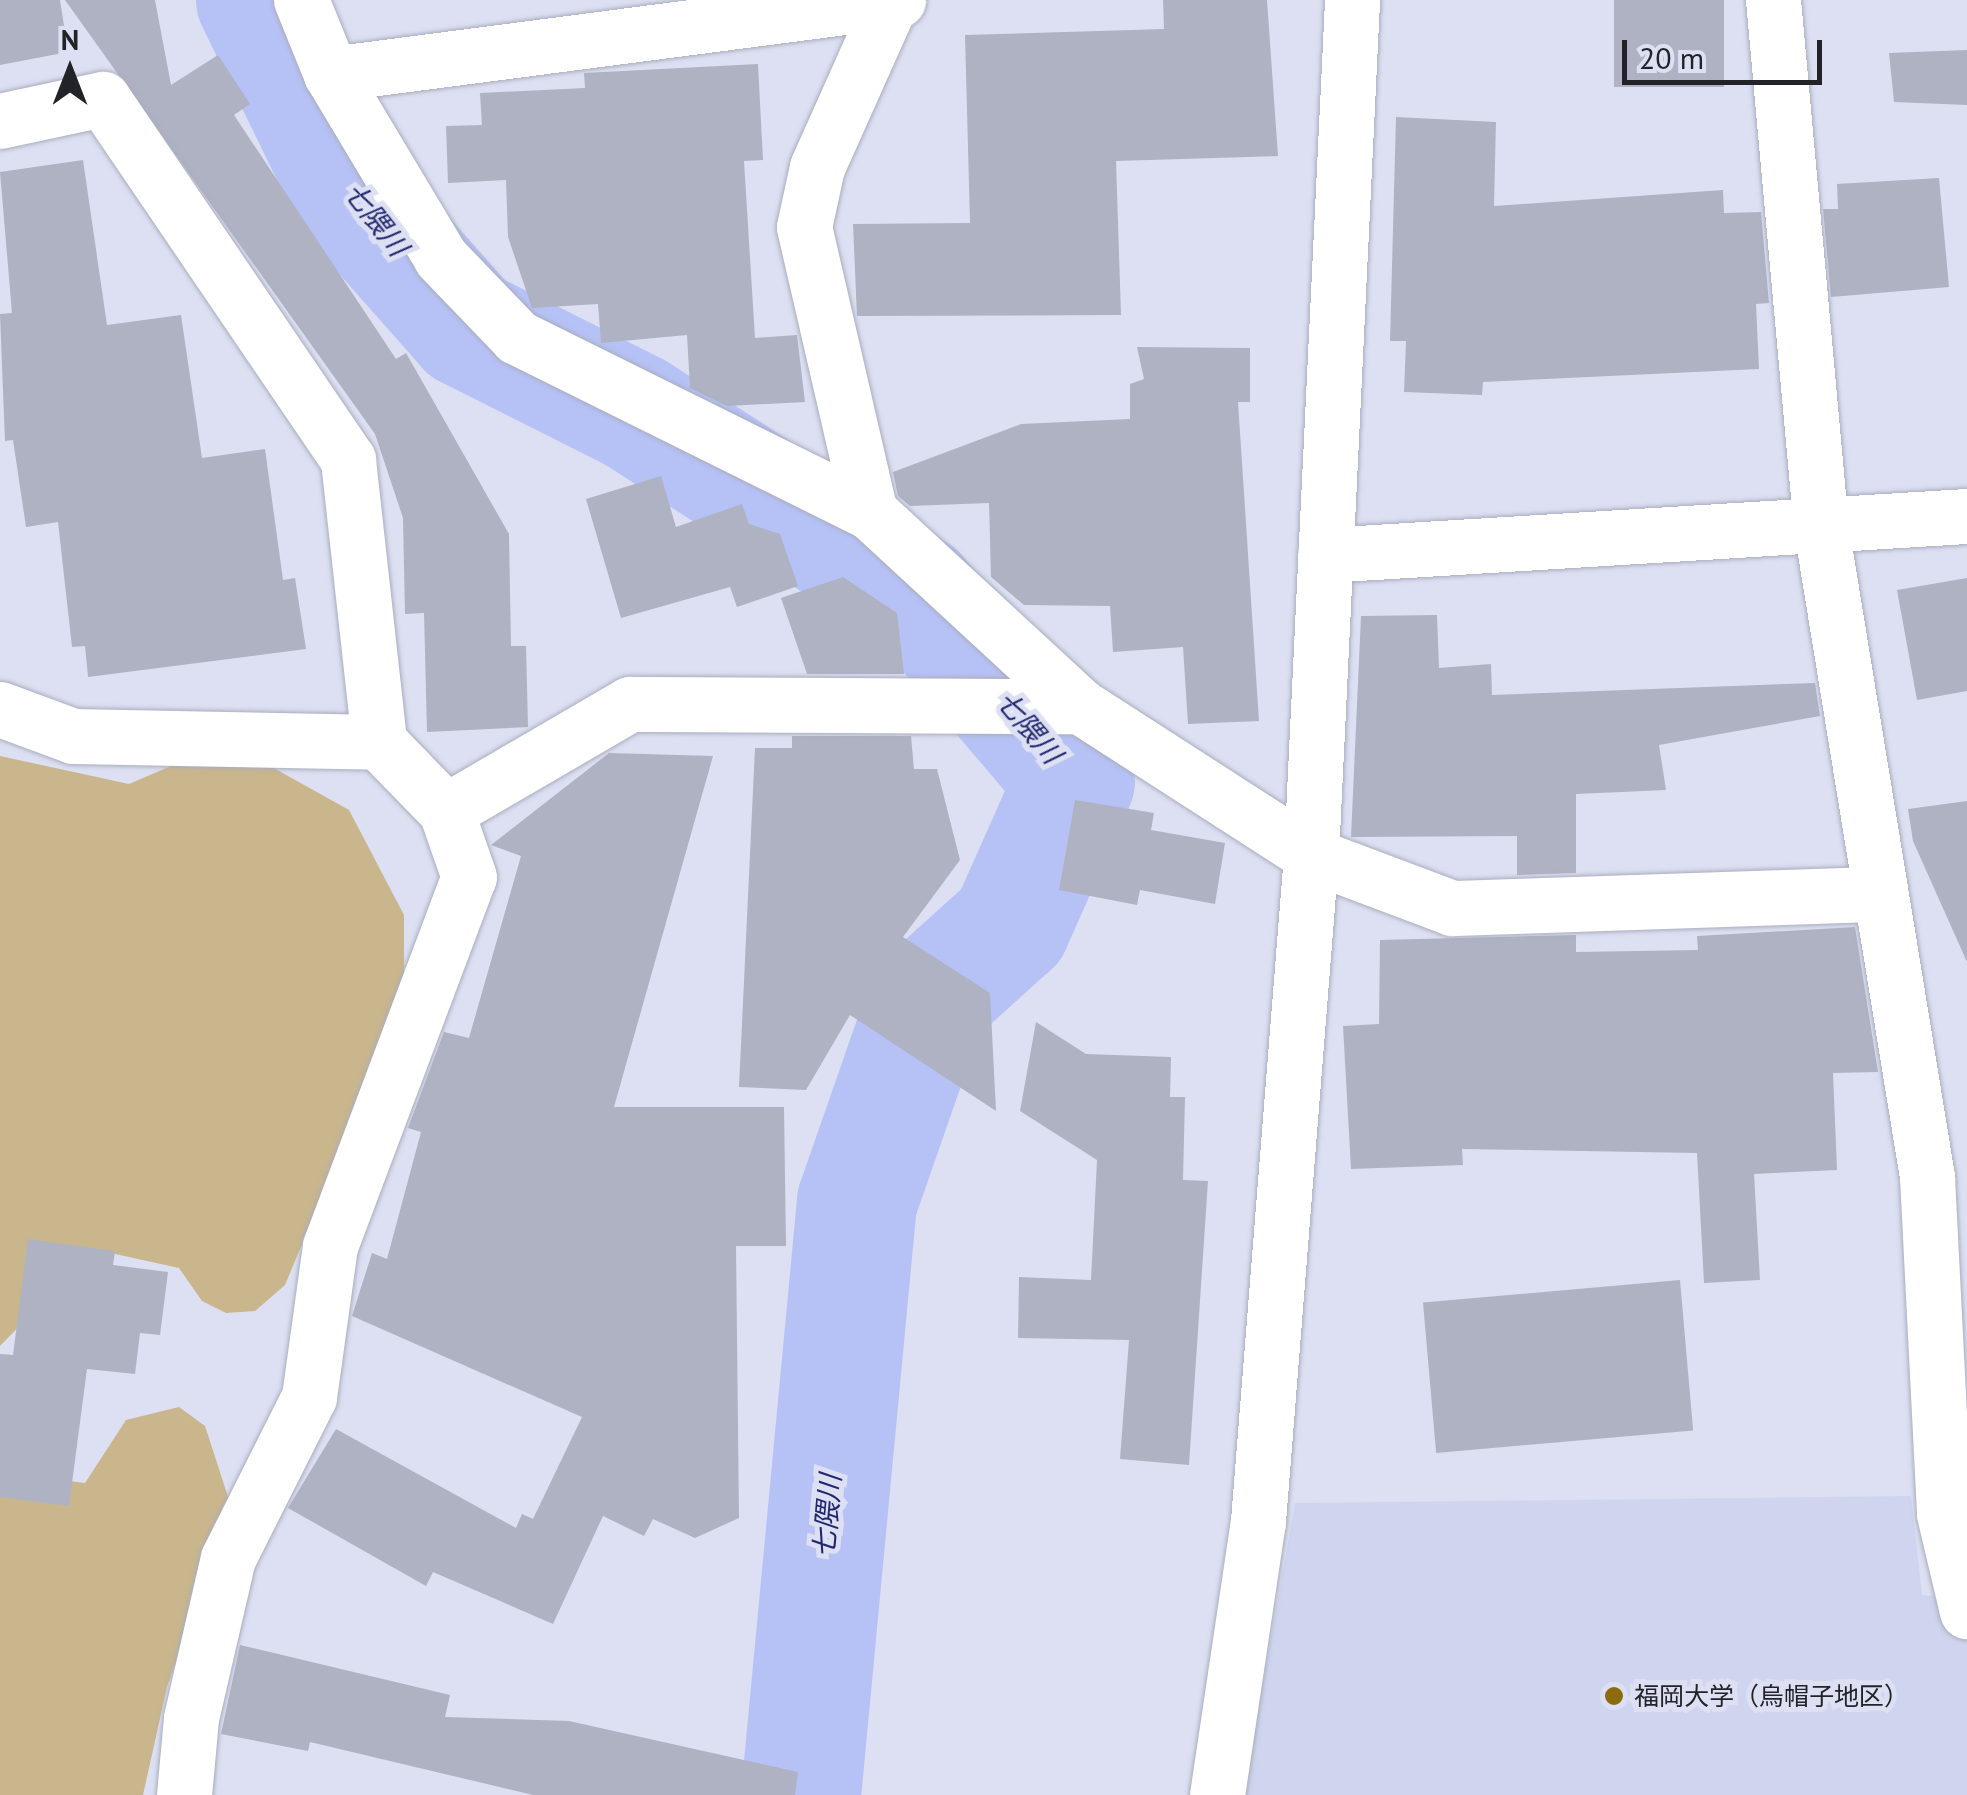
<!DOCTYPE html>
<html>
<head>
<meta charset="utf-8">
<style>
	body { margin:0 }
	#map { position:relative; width:1967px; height:1795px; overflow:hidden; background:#dce0f2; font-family:"PT Sans","Noto Sans JP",sans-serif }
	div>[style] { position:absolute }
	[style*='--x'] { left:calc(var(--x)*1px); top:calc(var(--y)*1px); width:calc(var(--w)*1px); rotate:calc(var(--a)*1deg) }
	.built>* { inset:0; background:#cfd5ee }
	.green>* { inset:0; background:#cab68c }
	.river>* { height:120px; margin:-60px; padding:0 60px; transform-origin:60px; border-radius:60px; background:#b6c2f6 }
	.building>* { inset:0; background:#aeb2c3; transform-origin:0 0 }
	.roads { filter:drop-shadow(0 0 2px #a9adbe) drop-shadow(0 0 2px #a9adbe) }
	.minor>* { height:55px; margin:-27.5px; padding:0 27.5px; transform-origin:27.5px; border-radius:27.5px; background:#fff }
	.dots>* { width:28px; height:28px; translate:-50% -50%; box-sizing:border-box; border:5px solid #dce0f2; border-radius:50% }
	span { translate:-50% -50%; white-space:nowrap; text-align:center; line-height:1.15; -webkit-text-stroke:10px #dce0f2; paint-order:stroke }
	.poi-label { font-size:25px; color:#212329 }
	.left { translate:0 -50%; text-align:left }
	.water-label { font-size:28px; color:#22266e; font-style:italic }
	.north { position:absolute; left:20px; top:20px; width:100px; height:100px; -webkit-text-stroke:8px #dce0f2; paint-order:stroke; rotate:0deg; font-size:28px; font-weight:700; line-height:40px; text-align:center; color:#212329 }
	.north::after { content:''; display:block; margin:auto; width:35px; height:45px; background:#212329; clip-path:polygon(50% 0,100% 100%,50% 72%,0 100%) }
	.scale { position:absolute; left:1622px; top:40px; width:200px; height:45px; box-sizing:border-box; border:5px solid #212329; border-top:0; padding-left:12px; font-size:30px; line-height:35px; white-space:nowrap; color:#212329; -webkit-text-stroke:8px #dce0f2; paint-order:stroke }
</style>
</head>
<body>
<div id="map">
	<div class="built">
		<i style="clip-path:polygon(1911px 1496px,1922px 1595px,1967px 1598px,1967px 1795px,1243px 1795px,1295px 1503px)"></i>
	</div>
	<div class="green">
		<i style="clip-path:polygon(227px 742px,349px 810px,404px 915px,404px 1000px,285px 1285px,255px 1311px,226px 1313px,202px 1301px,179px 1268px,106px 1252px,81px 1263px,0 1346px,0 756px,129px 784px)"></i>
		<i style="clip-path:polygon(179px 1407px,205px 1426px,231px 1506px,167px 1687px,143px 1795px,0 1795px,0 1444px,36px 1477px,85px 1483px,126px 1420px)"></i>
	</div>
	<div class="river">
		<i style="--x:256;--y:0;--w:221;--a:64"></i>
		<i style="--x:353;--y:199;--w:172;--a:48.5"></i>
		<i style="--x:467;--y:328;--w:189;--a:26.7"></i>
		<i style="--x:636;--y:413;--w:333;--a:32.9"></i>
		<i style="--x:916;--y:594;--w:245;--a:49.6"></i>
		<i style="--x:1075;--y:781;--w:158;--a:114"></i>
		<i style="--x:1011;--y:925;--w:113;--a:137.9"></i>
		<i style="--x:927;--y:1001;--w:213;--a:109.2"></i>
		<i style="--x:857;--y:1202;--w:596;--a:95.39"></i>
	</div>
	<div class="building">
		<i style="clip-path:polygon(0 0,60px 0,68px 52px,0 65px)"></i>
		<i style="clip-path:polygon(65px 0,155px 0,171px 85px,218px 55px,250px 104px,234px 115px,396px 359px,406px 353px,509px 534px,511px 646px,526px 646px,528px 727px,427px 732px,424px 613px,405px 614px,403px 518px,375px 434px)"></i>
		<i style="clip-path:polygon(1163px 0,1267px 0,1278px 156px,1116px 161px,1121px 315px,857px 316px,853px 224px,970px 223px,965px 35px,1164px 29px)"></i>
		<i style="left:1614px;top:0;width:110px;height:87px"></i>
		<i style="clip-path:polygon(1967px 50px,1967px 105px,1894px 102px,1889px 53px)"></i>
		<i style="clip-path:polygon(758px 64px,763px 160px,744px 161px,755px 338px,797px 335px,805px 402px,727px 406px,690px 388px,687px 335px,601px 343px,598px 304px,532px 308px,508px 237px,506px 180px,448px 183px,446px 126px,482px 125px,480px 93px,585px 88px,584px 73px)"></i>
		<i style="clip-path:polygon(1396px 117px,1496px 122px,1494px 206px,1723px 190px,1724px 213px,1761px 212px,1769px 303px,1756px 304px,1759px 369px,1483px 382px,1482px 395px,1404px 392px,1406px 341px,1390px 341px)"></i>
		<i style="clip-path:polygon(83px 160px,107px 325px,181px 315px,202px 458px,265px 449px,283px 580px,295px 578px,306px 649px,88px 677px,85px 646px,72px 647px,58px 522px,26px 527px,13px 440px,5px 441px,0 314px,12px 313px,0 172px)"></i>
		<i style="clip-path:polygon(1939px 178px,1949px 287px,1831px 297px,1823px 209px,1838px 209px,1837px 184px)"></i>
		<i style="clip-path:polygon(1137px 347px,1250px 348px,1250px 402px,1238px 402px,1259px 721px,1188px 724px,1183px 647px,1113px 652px,1110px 606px,1024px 605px,991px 577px,989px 503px,910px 506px,898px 496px,893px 472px,1021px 424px,1130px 419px,1130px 384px,1144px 379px)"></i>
		<i style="clip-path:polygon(661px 476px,676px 527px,742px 504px,749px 524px,780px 534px,798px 586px,737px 607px,730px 587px,621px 618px,586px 499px)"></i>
		<i style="clip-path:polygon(843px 577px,897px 613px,904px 674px,807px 674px,781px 598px)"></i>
		<i style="clip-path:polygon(1967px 578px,1967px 691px,1917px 700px,1897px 590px)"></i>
		<i style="clip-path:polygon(1437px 615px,1439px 668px,1491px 664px,1492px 695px,1815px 683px,1820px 716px,1659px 745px,1666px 790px,1576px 794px,1576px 873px,1517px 875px,1517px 836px,1351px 837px,1361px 616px)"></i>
		<i style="clip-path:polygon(792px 736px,911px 736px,914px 769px,937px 769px,960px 860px,903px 937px,990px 993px,996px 1111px,850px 1015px,806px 1090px,739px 1087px,755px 748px,792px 748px)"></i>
		<i style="clip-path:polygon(609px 753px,713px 756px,614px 1107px,784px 1107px,786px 1246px,736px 1246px,739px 1518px,695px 1538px,653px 1519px,644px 1536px,603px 1516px,553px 1624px,433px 1572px,426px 1586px,288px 1508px,336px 1429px,516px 1528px,522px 1514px,533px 1519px,582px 1417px,352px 1316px,372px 1253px,387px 1259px,421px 1132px,408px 1128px,444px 1032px,469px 1038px,521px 856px,491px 845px)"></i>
		<i style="clip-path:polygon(1075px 800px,1154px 813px,1151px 830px,1225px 843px,1215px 904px,1140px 890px,1137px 905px,1059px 890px)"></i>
		<i style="clip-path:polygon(1967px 801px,1967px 962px,1913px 841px,1908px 809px)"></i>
		<i style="clip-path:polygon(1855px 927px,1878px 1072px,1833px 1073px,1837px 1170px,1754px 1174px,1760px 1280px,1704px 1283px,1697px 1153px,1462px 1149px,1463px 1165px,1351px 1169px,1343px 1026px,1379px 1024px,1380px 940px,1576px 935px,1576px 952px,1698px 950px,1697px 936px)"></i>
		<i style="clip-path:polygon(1036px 1022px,1086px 1054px,1171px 1057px,1170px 1097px,1185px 1097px,1183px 1180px,1208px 1181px,1189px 1465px,1120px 1459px,1129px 1340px,1018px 1338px,1019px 1277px,1091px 1280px,1097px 1160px,1020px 1111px)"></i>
		<i style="clip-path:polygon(28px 1239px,115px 1251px,113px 1265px,168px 1272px,160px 1335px,140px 1333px,135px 1374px,87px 1369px,69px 1506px,0 1497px,0 1354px,13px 1355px)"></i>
		<i style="left:1680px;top:1280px;width:151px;height:258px;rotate:85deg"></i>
		<i style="clip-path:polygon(240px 1645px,450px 1695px,445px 1717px,569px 1721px,798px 1772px,795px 1795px,533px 1795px,310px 1742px,308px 1751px,221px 1734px)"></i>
	</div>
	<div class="roads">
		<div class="minor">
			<i style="--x:301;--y:0;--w:80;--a:67.9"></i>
			<i style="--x:331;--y:74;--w:214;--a:59.1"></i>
			<i style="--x:441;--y:258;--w:110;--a:46.1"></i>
			<i style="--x:517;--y:337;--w:394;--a:26.4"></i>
			<i style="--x:1773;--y:0;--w:530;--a:84.81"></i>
			<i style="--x:1821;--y:528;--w:658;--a:80.72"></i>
			<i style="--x:1927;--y:1177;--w:337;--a:87.1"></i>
			<i style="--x:1944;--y:1514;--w:100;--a:76.7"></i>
			<i style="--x:889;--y:6;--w:176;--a:114.1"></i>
			<i style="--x:817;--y:167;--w:61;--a:102.2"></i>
			<i style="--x:804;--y:227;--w:293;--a:77"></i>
			<i style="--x:870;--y:512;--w:286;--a:42.7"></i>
			<i style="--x:1080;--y:706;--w:275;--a:32.8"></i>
			<i style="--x:1311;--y:855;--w:151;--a:20.6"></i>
			<i style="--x:1452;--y:908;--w:424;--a:-1.9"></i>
			<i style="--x:331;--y:74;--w:572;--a:-7.44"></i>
			<i style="--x:0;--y:121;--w:105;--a:-12.1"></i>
			<i style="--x:103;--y:99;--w:436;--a:55.8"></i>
			<i style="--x:348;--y:460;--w:284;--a:83.7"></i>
			<i style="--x:1325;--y:555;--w:643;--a:-3.48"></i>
			<i style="--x:0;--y:709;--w:78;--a:20.3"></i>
			<i style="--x:73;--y:736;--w:306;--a:1.1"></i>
			<i style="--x:379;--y:742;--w:96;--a:45.8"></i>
			<i style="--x:446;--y:811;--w:213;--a:-30.2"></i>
			<i style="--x:630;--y:704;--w:450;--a:0.3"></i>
			<i style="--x:184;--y:1795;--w:77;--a:-84.8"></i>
			<i style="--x:191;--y:1718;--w:164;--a:-77"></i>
			<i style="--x:228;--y:1558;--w:180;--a:-63.3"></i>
			<i style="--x:309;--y:1397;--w:152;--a:-82.1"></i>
			<i style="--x:330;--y:1246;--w:394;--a:-69.4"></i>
			<i style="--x:469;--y:877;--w:70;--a:-109.2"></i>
			<i style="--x:1217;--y:1795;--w:277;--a:-81.5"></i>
			<i style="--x:1258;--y:1521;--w:668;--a:-85.45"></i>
			<i style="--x:1311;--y:855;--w:856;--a:-87.25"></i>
		</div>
	</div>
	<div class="dots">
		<i style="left:1614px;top:1696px;background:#8c6b0d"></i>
	</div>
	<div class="poi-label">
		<span class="left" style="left:1634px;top:1696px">福岡大学（烏帽子地区）</span>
	</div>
	<div class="water-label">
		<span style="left:376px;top:219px;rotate:52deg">七隈川</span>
		<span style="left:1029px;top:727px;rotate:50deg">七隈川</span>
		<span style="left:827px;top:1516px;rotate:-85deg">七隈川</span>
	</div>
	<div class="north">N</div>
	<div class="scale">20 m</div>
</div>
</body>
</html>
